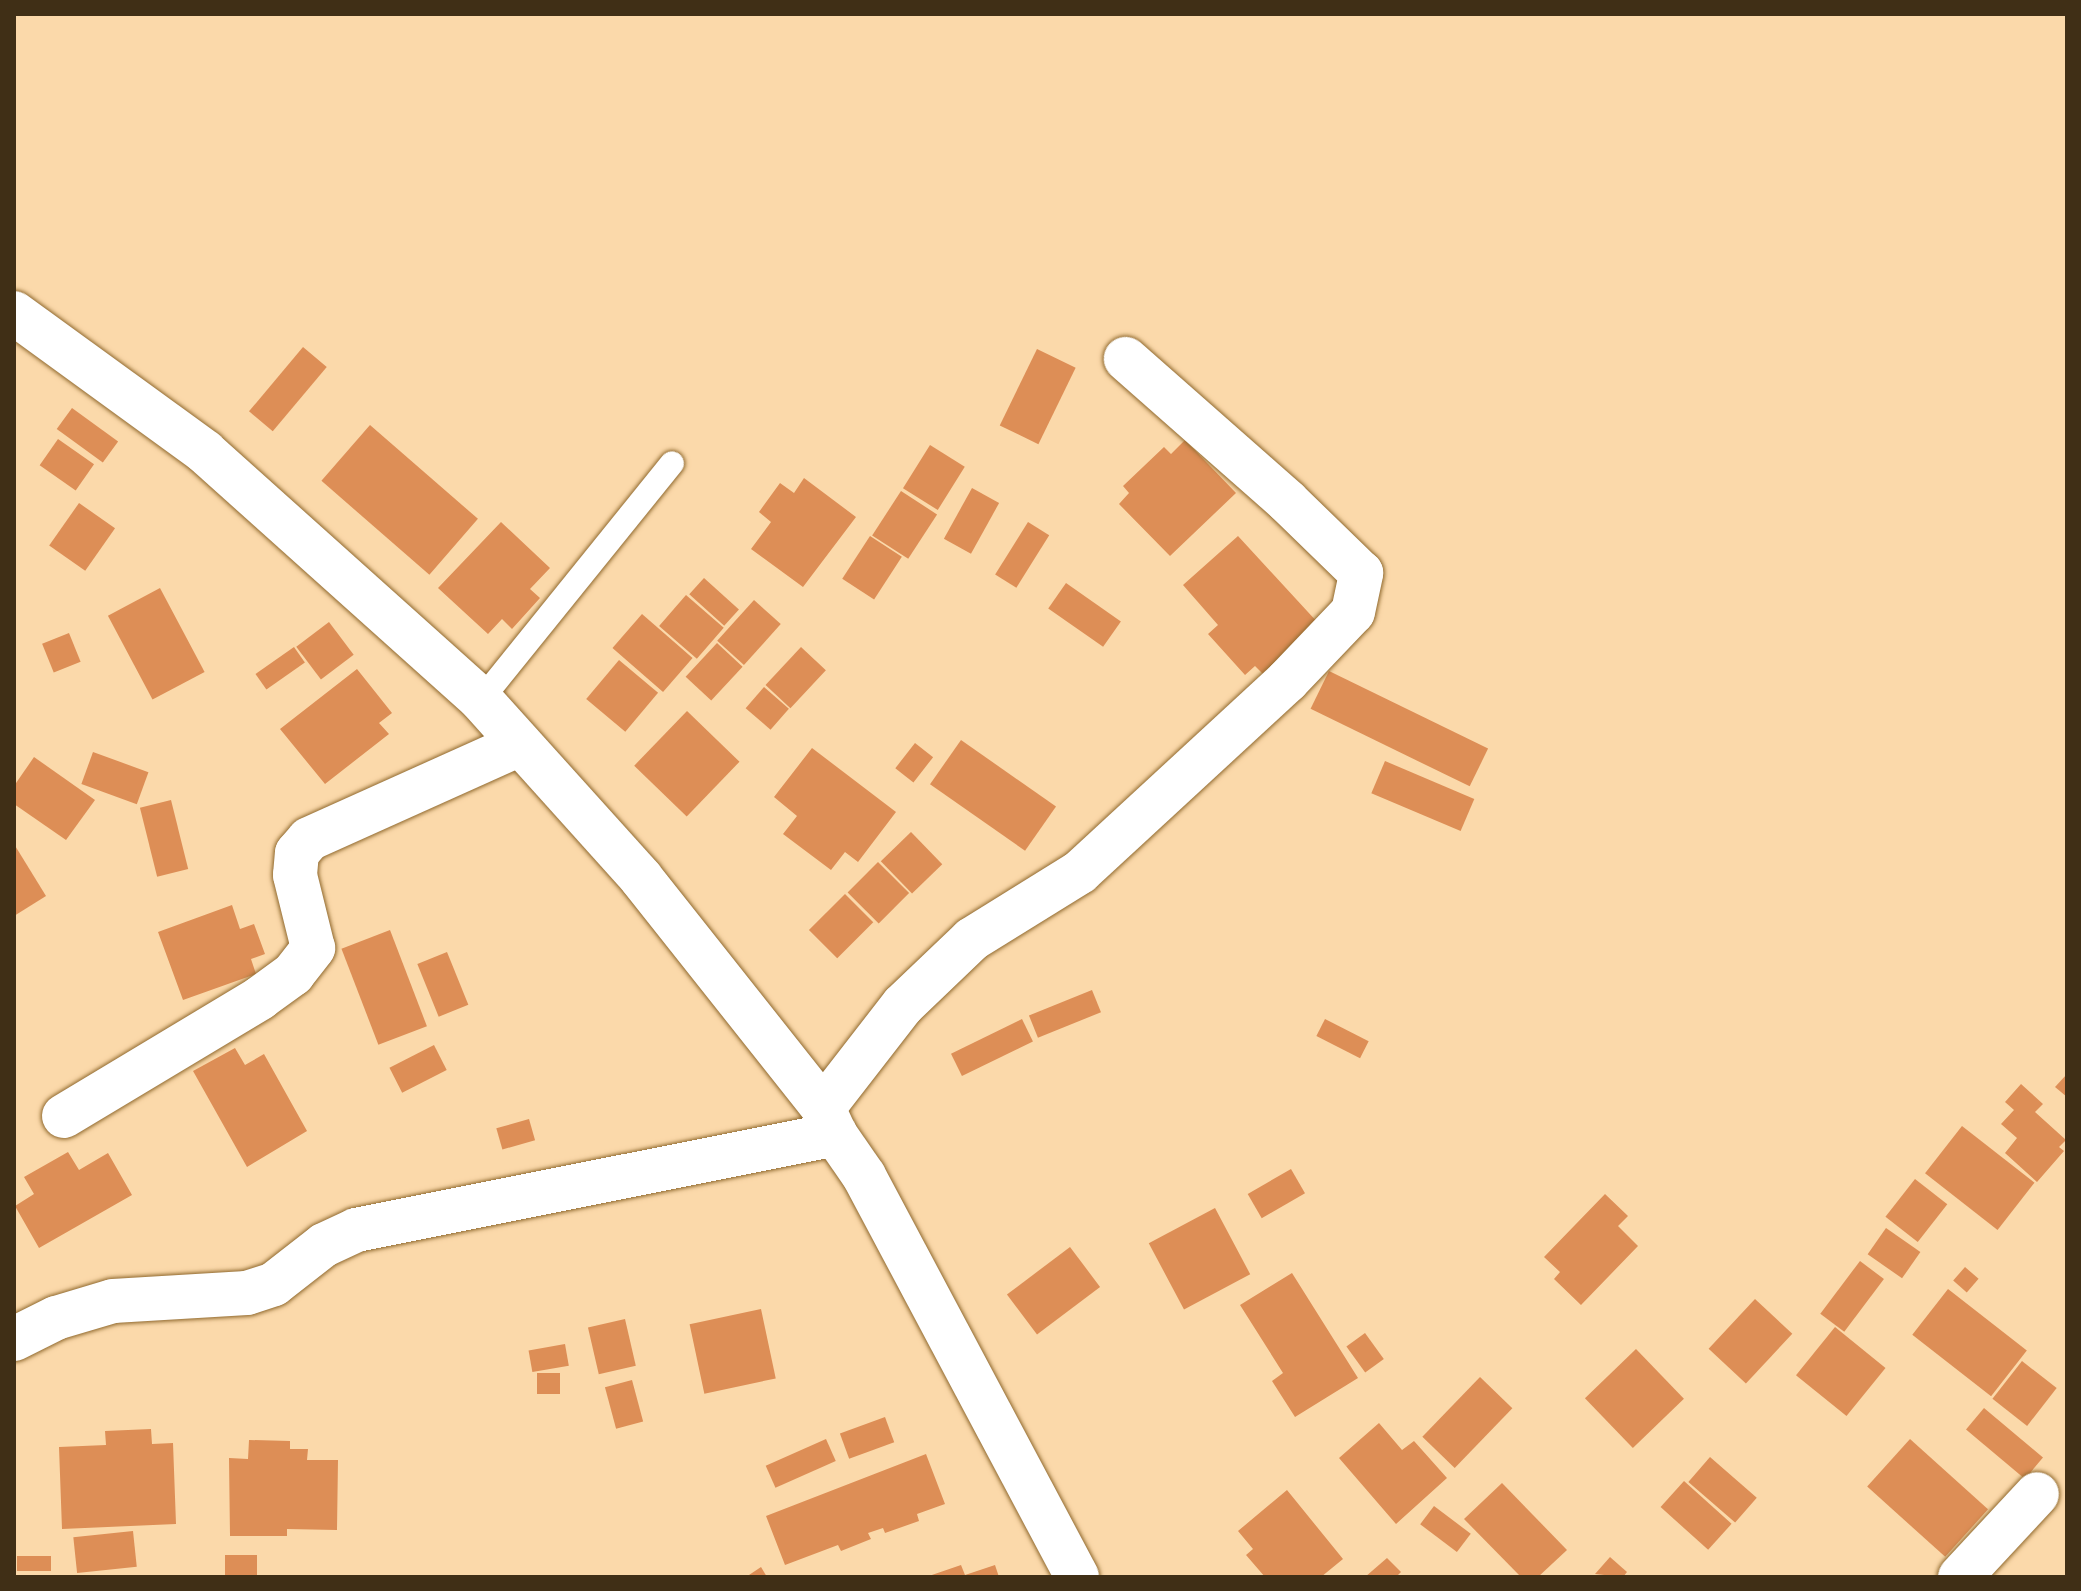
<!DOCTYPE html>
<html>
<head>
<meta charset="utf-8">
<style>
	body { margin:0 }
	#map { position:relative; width:2081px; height:1591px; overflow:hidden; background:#fbd9aa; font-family:Arial,sans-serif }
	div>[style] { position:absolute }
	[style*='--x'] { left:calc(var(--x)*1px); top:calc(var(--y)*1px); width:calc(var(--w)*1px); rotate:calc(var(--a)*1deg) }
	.building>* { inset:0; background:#dd8e56; transform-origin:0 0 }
	.roads { filter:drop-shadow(0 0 2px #90692e) drop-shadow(0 0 2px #90692e) }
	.service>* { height:24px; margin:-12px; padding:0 12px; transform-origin:12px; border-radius:12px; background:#fff }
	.minor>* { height:44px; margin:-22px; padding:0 22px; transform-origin:22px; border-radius:22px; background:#fff }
	.tertiary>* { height:44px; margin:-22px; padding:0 22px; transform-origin:22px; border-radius:22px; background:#fff }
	span { translate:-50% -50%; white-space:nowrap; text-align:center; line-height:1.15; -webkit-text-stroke:8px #fff; paint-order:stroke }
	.frame { position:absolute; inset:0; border:16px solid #402f16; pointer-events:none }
</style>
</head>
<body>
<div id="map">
	<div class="building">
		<i style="left:303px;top:347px;width:31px;height:84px;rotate:40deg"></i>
		<i style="left:1037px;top:349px;width:43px;height:85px;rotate:26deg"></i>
		<i style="left:72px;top:408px;width:57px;height:26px;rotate:36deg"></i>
		<i style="left:370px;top:425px;width:143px;height:74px;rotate:41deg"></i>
		<i style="left:58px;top:439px;width:44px;height:32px;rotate:35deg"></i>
		<i style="clip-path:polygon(1185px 440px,1236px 493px,1170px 556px,1119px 504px,1129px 493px,1123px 486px,1164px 447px,1171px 454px)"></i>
		<i style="left:930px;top:445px;width:41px;height:51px;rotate:32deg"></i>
		<i style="clip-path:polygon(804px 478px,856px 517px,803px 587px,751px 549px,771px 522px,759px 512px,780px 483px,794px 493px)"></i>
		<i style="left:972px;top:488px;width:31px;height:58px;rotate:29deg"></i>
		<i style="left:901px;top:491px;width:43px;height:53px;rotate:33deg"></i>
		<i style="left:79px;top:503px;width:44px;height:52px;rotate:35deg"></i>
		<i style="clip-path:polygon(501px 522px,550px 568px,530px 589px,540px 598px,512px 629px,502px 619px,488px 634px,438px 588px)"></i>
		<i style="left:1028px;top:522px;width:25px;height:62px;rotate:32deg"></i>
		<i style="left:870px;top:536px;width:38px;height:51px;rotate:33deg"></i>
		<i style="clip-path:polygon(1238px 536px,1319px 624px,1263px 674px,1255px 666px,1245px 675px,1208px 634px,1218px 625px,1183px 585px)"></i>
		<i style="left:704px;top:578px;width:47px;height:22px;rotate:42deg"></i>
		<i style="left:1066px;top:583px;width:67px;height:31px;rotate:35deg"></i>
		<i style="left:160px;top:588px;width:95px;height:59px;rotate:62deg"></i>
		<i style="left:686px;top:595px;width:50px;height:41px;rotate:41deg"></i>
		<i style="left:754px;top:600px;width:36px;height:55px;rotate:42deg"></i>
		<i style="left:642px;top:614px;width:67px;height:45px;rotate:41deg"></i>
		<i style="left:329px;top:622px;width:41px;height:41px;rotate:53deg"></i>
		<i style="left:69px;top:633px;width:31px;height:29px;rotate:68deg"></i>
		<i style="left:717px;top:643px;width:35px;height:46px;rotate:43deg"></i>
		<i style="left:294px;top:647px;width:19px;height:47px;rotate:55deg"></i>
		<i style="left:801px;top:647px;width:34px;height:52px;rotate:43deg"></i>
		<i style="left:619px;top:660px;width:51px;height:51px;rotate:40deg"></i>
		<i style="clip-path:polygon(357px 669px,392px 713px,379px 723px,389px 734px,325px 784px,280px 729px)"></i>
		<i style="left:1329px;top:671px;width:177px;height:42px;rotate:26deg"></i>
		<i style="left:764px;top:687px;width:33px;height:28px;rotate:41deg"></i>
		<i style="left:687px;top:711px;width:73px;height:76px;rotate:44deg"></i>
		<i style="left:961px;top:740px;width:116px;height:54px;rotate:35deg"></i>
		<i style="left:915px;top:743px;width:23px;height:32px;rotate:38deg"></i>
		<i style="clip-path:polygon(812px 748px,896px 812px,858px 862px,845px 852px,831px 870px,783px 834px,797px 816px,774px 797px)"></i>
		<i style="left:93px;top:752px;width:59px;height:34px;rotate:20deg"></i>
		<i style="clip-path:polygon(34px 757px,95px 800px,66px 840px,14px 804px,14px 786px)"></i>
		<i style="left:1385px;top:761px;width:97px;height:35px;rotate:23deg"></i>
		<i style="left:171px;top:800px;width:71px;height:32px;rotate:76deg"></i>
		<i style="left:911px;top:832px;width:45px;height:42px;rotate:46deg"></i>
		<i style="clip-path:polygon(14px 844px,46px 896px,14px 916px)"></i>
		<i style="left:878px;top:862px;width:44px;height:43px;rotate:45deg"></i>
		<i style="left:845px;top:894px;width:40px;height:51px;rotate:45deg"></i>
		<i style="clip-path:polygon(232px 905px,240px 929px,254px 924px,265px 954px,251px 959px,256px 974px,183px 1000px,158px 932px)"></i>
		<i style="left:390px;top:930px;width:103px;height:52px;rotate:69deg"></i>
		<i style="left:447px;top:952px;width:57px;height:32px;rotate:68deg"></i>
		<i style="left:1092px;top:990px;width:24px;height:68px;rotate:68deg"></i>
		<i style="left:1022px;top:1019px;width:25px;height:79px;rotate:64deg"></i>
		<i style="left:1325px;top:1019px;width:49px;height:19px;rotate:27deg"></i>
		<i style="left:434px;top:1045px;width:28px;height:50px;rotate:63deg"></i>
		<i style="clip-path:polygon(235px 1048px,245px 1065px,264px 1054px,307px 1131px,247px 1167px,193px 1071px)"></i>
		<i style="clip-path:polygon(2067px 1074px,2067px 1097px,2055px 1087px)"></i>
		<i style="clip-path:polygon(2021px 1084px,2043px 1104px,2035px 1112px,2066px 1140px,2059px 1147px,2064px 1151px,2037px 1182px,2005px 1153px,2017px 1138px,2001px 1124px,2014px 1110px,2005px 1102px)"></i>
		<i style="left:529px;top:1119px;width:22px;height:34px;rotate:74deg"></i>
		<i style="left:1962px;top:1126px;width:92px;height:60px;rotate:38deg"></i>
		<i style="clip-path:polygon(68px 1152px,79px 1170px,108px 1153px,132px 1195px,39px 1248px,15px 1206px,34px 1194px,24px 1177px)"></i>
		<i style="left:1291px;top:1169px;width:28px;height:50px;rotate:60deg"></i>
		<i style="left:1915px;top:1179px;width:41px;height:48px;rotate:38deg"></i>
		<i style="clip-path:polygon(1605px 1194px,1628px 1216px,1618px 1226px,1638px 1246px,1581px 1305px,1554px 1279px,1560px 1272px,1544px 1257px)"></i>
		<i style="left:1215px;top:1208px;width:75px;height:75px;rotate:62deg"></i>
		<i style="left:1886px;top:1228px;width:42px;height:32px;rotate:35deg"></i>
		<i style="left:1070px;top:1247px;width:50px;height:79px;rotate:53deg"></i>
		<i style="left:1860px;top:1261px;width:30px;height:66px;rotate:37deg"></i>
		<i style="left:1965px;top:1267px;width:18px;height:18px;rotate:41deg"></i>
		<i style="clip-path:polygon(1292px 1273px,1358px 1378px,1295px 1417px,1272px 1381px,1283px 1373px,1240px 1305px)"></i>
		<i style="left:1948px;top:1289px;width:100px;height:58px;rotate:38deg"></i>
		<i style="left:1755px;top:1299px;width:51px;height:68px;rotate:43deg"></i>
		<i style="left:761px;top:1309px;width:71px;height:73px;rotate:78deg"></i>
		<i style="left:625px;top:1319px;width:48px;height:38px;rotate:77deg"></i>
		<i style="left:1835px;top:1327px;width:65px;height:62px;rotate:39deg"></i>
		<i style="left:1365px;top:1333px;width:32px;height:23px;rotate:54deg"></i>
		<i style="left:565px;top:1344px;width:22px;height:37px;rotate:80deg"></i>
		<i style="left:1636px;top:1349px;width:69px;height:71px;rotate:46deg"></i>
		<i style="left:2022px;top:1361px;width:44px;height:48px;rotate:38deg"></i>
		<i style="left:537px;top:1373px;width:23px;height:21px"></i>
		<i style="left:1480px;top:1377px;width:45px;height:83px;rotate:44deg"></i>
		<i style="left:632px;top:1380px;width:43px;height:28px;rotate:75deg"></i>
		<i style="left:1984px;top:1408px;width:77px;height:28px;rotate:40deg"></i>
		<i style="left:885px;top:1417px;width:27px;height:48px;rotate:70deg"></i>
		<i style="clip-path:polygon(1379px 1423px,1402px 1450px,1414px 1441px,1447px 1478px,1396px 1524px,1339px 1458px)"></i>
		<i style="clip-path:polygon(151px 1429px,152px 1444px,173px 1443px,176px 1524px,62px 1529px,59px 1447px,106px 1445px,105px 1431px)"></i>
		<i style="left:826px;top:1439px;width:24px;height:66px;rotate:66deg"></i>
		<i style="left:1910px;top:1439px;width:105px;height:64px;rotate:42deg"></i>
		<i style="clip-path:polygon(249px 1440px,290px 1441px,290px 1449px,308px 1449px,307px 1460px,338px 1460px,337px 1530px,287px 1529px,287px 1536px,230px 1536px,229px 1458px,248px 1459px)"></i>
		<i style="clip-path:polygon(926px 1454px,945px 1504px,917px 1514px,919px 1521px,885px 1533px,883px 1528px,868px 1533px,871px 1539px,841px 1551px,838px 1545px,785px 1565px,766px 1516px)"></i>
		<i style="left:1710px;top:1457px;width:62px;height:33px;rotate:41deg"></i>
		<i style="left:1684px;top:1481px;width:64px;height:35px;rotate:42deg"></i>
		<i style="clip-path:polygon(1502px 1483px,1567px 1550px,1538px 1577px,1521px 1577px,1464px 1519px)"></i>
		<i style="clip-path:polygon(1287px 1490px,1343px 1559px,1321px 1577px,1265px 1577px,1246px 1555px,1253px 1549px,1238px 1531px)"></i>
		<i style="left:1434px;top:1506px;width:46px;height:23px;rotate:37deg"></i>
		<i style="left:133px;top:1531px;width:36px;height:60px;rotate:84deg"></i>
		<i style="left:225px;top:1555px;width:32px;height:22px"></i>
		<i style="left:51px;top:1556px;width:15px;height:34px;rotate:90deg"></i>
		<i style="clip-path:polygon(1610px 1557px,1627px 1572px,1623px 1577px,1595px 1574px)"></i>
		<i style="clip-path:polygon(1387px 1558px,1401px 1572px,1396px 1577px,1365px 1577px)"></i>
		<i style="clip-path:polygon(961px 1565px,965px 1575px,995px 1565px,999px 1577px,926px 1577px)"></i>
		<i style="clip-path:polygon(761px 1567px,767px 1577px,746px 1577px)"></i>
	</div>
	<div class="roads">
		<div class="service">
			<i style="--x:481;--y:700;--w:304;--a:-51.1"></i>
		</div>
		<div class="minor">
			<i style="--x:823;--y:1108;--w:130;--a:-52.2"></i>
			<i style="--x:903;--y:1005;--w:95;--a:-43.7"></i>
			<i style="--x:972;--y:939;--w:127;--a:-31.8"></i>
			<i style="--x:1080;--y:872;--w:282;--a:-42.7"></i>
			<i style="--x:1287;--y:681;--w:95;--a:-46.3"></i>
			<i style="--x:1353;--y:612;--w:40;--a:-78"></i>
			<i style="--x:1361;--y:573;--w:103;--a:-135.8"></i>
			<i style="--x:1287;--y:501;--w:215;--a:-138.6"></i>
			<i style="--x:64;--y:1116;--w:229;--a:-31"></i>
			<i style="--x:260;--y:998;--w:41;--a:-36"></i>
			<i style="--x:293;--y:974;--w:33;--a:-52"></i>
			<i style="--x:313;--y:948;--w:75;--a:-103.9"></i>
			<i style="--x:295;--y:875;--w:22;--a:-85"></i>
			<i style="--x:297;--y:853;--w:18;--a:-49"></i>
			<i style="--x:309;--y:839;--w:231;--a:-24.2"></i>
			<i style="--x:14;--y:1339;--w:47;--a:-26.6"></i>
			<i style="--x:56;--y:1318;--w:59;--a:-16.6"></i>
			<i style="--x:113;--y:1301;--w:134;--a:-3.4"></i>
			<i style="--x:247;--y:1293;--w:28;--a:-18"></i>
			<i style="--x:274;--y:1284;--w:63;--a:-38"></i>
			<i style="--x:324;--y:1245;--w:35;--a:-25"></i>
			<i style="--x:356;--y:1230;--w:489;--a:-11.3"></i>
			<i style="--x:1960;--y:1577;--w:113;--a:-47.1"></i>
		</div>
		<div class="tertiary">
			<i style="--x:14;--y:313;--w:236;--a:36"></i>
			<i style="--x:205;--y:452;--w:371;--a:41.9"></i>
			<i style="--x:481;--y:700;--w:239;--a:48"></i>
			<i style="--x:641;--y:878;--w:293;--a:51.6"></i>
			<i style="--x:823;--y:1108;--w:29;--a:65"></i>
			<i style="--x:835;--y:1134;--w:51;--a:55.4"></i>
			<i style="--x:864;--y:1176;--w:454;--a:62"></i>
		</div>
	</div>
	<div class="frame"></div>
</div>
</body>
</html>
